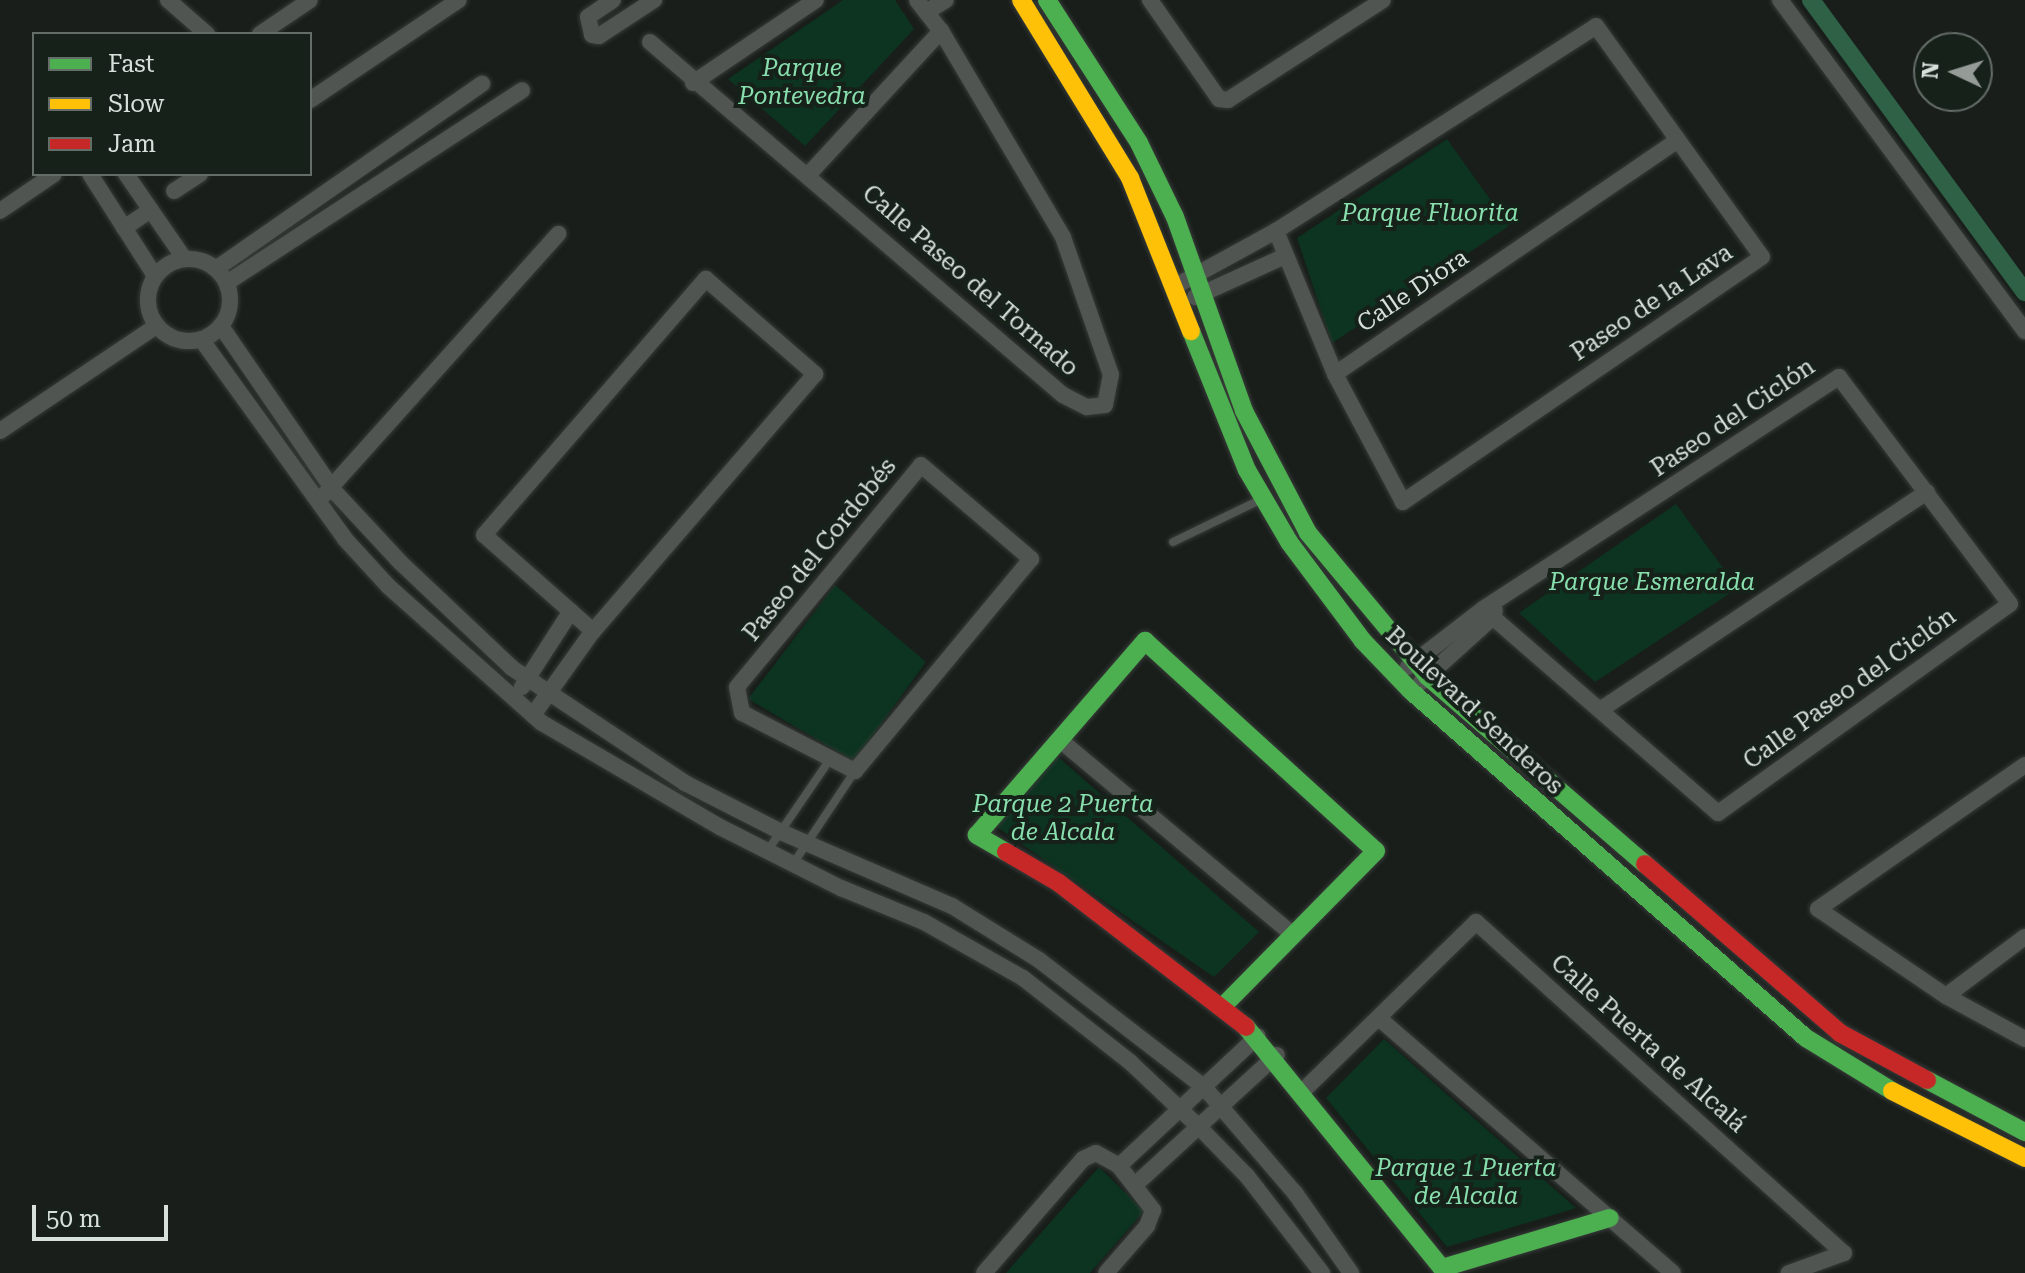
<!DOCTYPE html>
<html>
<head>
<meta charset="utf-8">
<style>
	body { margin:0 }
	#map { position:relative; width:2025px; height:1273px; overflow:hidden; background:#191e1b; font-family:"Roboto Serif",serif }
	div>[style] { position:absolute }
	[style*='--x'] { left:calc(var(--x)*1px); top:calc(var(--y)*1px); width:calc(var(--w)*1px); rotate:calc(var(--a)*1deg) }
	.green>* { inset:0; background:#0c3420 }
	.canal>* { height:18px; margin:-9px; padding:0 9px; transform-origin:9px; border-radius:9px; background:#2e6146 }
	.roads { filter:drop-shadow(0 0 2px #373b38) drop-shadow(0 0 2px #373b38) }
	.lane>* { height:8px; margin:-4px; padding:0 4px; transform-origin:4px; border-radius:4px; background:#505552 }
	.street>* { height:16px; margin:-8px; padding:0 8px; transform-origin:8px; border-radius:8px; background:#505552 }
	.street>.ring { margin:-8px; padding:0; box-sizing:content-box; background:none; border:16px solid #505552; border-radius:50% }
	.fast>* { height:18px; margin:-9px; padding:0 9px; transform-origin:9px; border-radius:9px; background:#4caf50 }
	.slow>* { height:18px; margin:-9px; padding:0 9px; transform-origin:9px; border-radius:9px; background:#ffc107 }
	.jam>* { height:18px; margin:-9px; padding:0 9px; transform-origin:9px; border-radius:9px; background:#c62828 }
	span { translate:-50% -50%; white-space:nowrap; text-align:center; line-height:1.15; -webkit-text-stroke:8px #16211a; paint-order:stroke }
	.park-label { font-size:24px; color:#89deae; font-style:italic }
	.street-label { font-size:24px; color:#d8e0db }
	.legend { position:absolute; left:32px; top:32px; width:280px; height:144px; box-sizing:border-box; background:#16211a; border:2px solid #646d67; margin:0; padding:10px 14px; list-style:none; font-size:24px; color:#d8e0db }
	.legend li { display:flex; align-items:center; gap:16px; height:40px }
	.legend b { width:40px; border:2px solid #646d67 }
	.north { position:absolute; left:1913px; top:32px; width:80px; height:80px; box-sizing:border-box; background:#16211a; border:2px solid #646d67; border-radius:50%; rotate:274deg; font-size:22px; font-weight:700; line-height:32px; text-align:center; color:#d8e0db }
	.north::after { content:''; display:block; margin:auto; width:28px; height:36px; background:#959c98; clip-path:polygon(50% 0,100% 100%,50% 72%,0 100%) }
	.scale { position:absolute; left:32px; top:1205px; width:136px; height:36px; box-sizing:border-box; border:4px solid #d8e0db; border-top:0; padding-left:10px; font-size:24px; line-height:28px; white-space:nowrap; color:#d8e0db; -webkit-text-stroke:6px #16211a; paint-order:stroke }
</style>
</head>
<body>
<div id="map">
	<div class="green">
		<i style="clip-path:polygon(843px 0,895px 0,914px 29px,805px 146px,728px 79px)"></i>
		<i style="clip-path:polygon(1447px 139px,1509px 226px,1332px 343px,1297px 238px)"></i>
		<i style="clip-path:polygon(1676px 504px,1738px 588px,1595px 682px,1519px 613px)"></i>
		<i style="clip-path:polygon(835px 585px,926px 662px,854px 761px,748px 699px)"></i>
		<i style="clip-path:polygon(1057px 756px,1259px 932px,1214px 977px,994px 825px)"></i>
		<i style="clip-path:polygon(1384px 1039px,1576px 1208px,1447px 1247px,1326px 1098px)"></i>
		<i style="clip-path:polygon(1099px 1167px,1144px 1211px,1090px 1273px,1006px 1273px)"></i>
	</div>
	<div class="canal">
		<i style="--x:1811;--y:0;--w:362;--a:53.8"></i>
	</div>
	<div class="roads">
		<div class="lane">
			<i style="--x:1173;--y:542;--w:99;--a:-25.8"></i>
			<i style="--x:768;--y:850;--w:110;--a:-55.7"></i>
			<i style="--x:793;--y:864;--w:112;--a:-56.3"></i>
		</div>
		<div class="street">
			<i style="--x:168;--y:0;--w:52;--a:41.1"></i>
			<i style="--x:613;--y:0;--w:30;--a:146"></i>
			<i style="--x:588;--y:17;--w:18;--a:77"></i>
			<i style="--x:592;--y:35;--w:7;--a:8"></i>
			<i style="--x:599;--y:36;--w:66;--a:-33.2"></i>
			<i style="--x:1150;--y:0;--w:121;--a:55.1"></i>
			<i style="--x:1219;--y:99;--w:9;--a:6"></i>
			<i style="--x:1228;--y:100;--w:184;--a:-32.8"></i>
			<i style="--x:1780;--y:0;--w:412;--a:53.5"></i>
			<i style="--x:926;--y:12;--w:23;--a:-31"></i>
			<i style="--x:260;--y:34;--w:60;--a:-34.2"></i>
			<i style="--x:650;--y:42;--w:543;--a:40.52"></i>
			<i style="--x:1063;--y:395;--w:27;--a:27"></i>
			<i style="--x:1087;--y:407;--w:18;--a:-6"></i>
			<i style="--x:1105;--y:405;--w:31;--a:-79"></i>
			<i style="--x:1111;--y:375;--w:146;--a:-109.2"></i>
			<i style="--x:1063;--y:237;--w:239;--a:-120.6"></i>
			<i style="--x:941;--y:31;--w:39;--a:-128"></i>
			<i style="--x:693;--y:83;--w:148;--a:-34"></i>
			<i style="--x:310;--y:100;--w:179;--a:-33.9"></i>
			<i style="--x:90;--y:174;--w:121;--a:57.5"></i>
			<i style="--x:126;--y:174;--w:102;--a:55.4"></i>
			<i style="--x:809;--y:174;--w:195;--a:-47.3"></i>
			<i style="--x:174;--y:191;--w:31;--a:-33"></i>
			<i style="--x:0;--y:211;--w:65;--a:-34.4"></i>
			<i style="--x:124;--y:228;--w:32;--a:-34"></i>
			<i class="ring" style="left:148px;top:259px;width:66px;height:66px"></i>
			<i style="--x:217;--y:268;--w:323;--a:-34.8"></i>
			<i style="--x:706;--y:279;--w:145;--a:41.1"></i>
			<i style="--x:815;--y:374;--w:340;--a:130.8"></i>
			<i style="--x:593;--y:631;--w:145;--a:-138.6"></i>
			<i style="--x:484;--y:535;--w:339;--a:-49.1"></i>
			<i style="--x:228;--y:282;--w:351;--a:-33.1"></i>
			<i style="--x:1174;--y:287;--w:116;--a:-28.8"></i>
			<i style="--x:1276;--y:231;--w:380;--a:-32.6"></i>
			<i style="--x:1596;--y:26;--w:284;--a:54.3"></i>
			<i style="--x:1762;--y:257;--w:435;--a:145.7"></i>
			<i style="--x:1403;--y:502;--w:145;--a:-118"></i>
			<i style="--x:1335;--y:374;--w:155;--a:-112.4"></i>
			<i style="--x:1195;--y:297;--w:99;--a:-24.5"></i>
			<i style="--x:221;--y:326;--w:200;--a:55.6"></i>
			<i style="--x:334;--y:491;--w:98;--a:47.1"></i>
			<i style="--x:401;--y:563;--w:153;--a:43.4"></i>
			<i style="--x:512;--y:668;--w:208;--a:33.6"></i>
			<i style="--x:685;--y:783;--w:108;--a:27"></i>
			<i style="--x:781;--y:832;--w:186;--a:23.4"></i>
			<i style="--x:952;--y:906;--w:102;--a:31.8"></i>
			<i style="--x:1039;--y:960;--w:208;--a:37.6"></i>
			<i style="--x:1204;--y:1087;--w:140;--a:49.4"></i>
			<i style="--x:1295;--y:1193;--w:98;--a:55"></i>
			<i style="--x:201;--y:339;--w:246;--a:54.2"></i>
			<i style="--x:345;--y:539;--w:64;--a:47.5"></i>
			<i style="--x:388;--y:586;--w:206;--a:41.7"></i>
			<i style="--x:542;--y:723;--w:206;--a:30.3"></i>
			<i style="--x:720;--y:827;--w:136;--a:26.8"></i>
			<i style="--x:841;--y:888;--w:90;--a:22.3"></i>
			<i style="--x:924;--y:922;--w:114;--a:29.5"></i>
			<i style="--x:1023;--y:978;--w:136;--a:38.1"></i>
			<i style="--x:1130;--y:1062;--w:95;--a:43.3"></i>
			<i style="--x:1199;--y:1127;--w:69;--a:45.6"></i>
			<i style="--x:1247;--y:1176;--w:123;--a:52.3"></i>
			<i style="--x:1335;--y:374;--w:415;--a:-34.3"></i>
			<i style="--x:0;--y:431;--w:188;--a:-33.9"></i>
			<i style="--x:921;--y:465;--w:145;--a:40.5"></i>
			<i style="--x:1031;--y:559;--w:276;--a:129.7"></i>
			<i style="--x:855;--y:771;--w:127;--a:-152.8"></i>
			<i style="--x:742;--y:713;--w:26;--a:-101"></i>
			<i style="--x:737;--y:687;--w:288;--a:-50.3"></i>
			<i style="--x:324;--y:495;--w:351;--a:-48.1"></i>
			<i style="--x:1408;--y:667;--w:95;--a:-37.7"></i>
			<i style="--x:1483;--y:609;--w:425;--a:-33.1"></i>
			<i style="--x:1839;--y:377;--w:284;--a:53"></i>
			<i style="--x:2010;--y:604;--w:359;--a:144.4"></i>
			<i style="--x:1718;--y:813;--w:311;--a:-139"></i>
			<i style="--x:1421;--y:682;--w:97;--a:-42.1"></i>
			<i style="--x:1493;--y:617;--w:7;--a:-74"></i>
			<i style="--x:522;--y:687;--w:90;--a:-57.2"></i>
			<i style="--x:1600;--y:710;--w:393;--a:-33.7"></i>
			<i style="--x:533;--y:715;--w:103;--a:-54.5"></i>
			<i style="--x:1060;--y:740;--w:304;--a:39.9"></i>
			<i style="--x:2025;--y:765;--w:252;--a:145.2"></i>
			<i style="--x:1818;--y:909;--w:155;--a:34.2"></i>
			<i style="--x:1946;--y:996;--w:90;--a:28.6"></i>
			<i style="--x:1946;--y:996;--w:99;--a:-36.8"></i>
			<i style="--x:1381;--y:1020;--w:386;--a:40.9"></i>
			<i style="--x:1305;--y:1089;--w:239;--a:-44.3"></i>
			<i style="--x:1476;--y:922;--w:495;--a:42"></i>
			<i style="--x:1844;--y:1253;--w:59;--a:160"></i>
			<i style="--x:1119;--y:1166;--w:190;--a:-43.1"></i>
			<i style="--x:1136;--y:1184;--w:191;--a:-42.5"></i>
			<i style="--x:984;--y:1273;--w:151;--a:-49"></i>
			<i style="--x:1083;--y:1159;--w:14;--a:-25"></i>
			<i style="--x:1096;--y:1153;--w:26;--a:29"></i>
			<i style="--x:1119;--y:1166;--w:56;--a:52.3"></i>
			<i style="--x:1153;--y:1210;--w:17;--a:111"></i>
			<i style="--x:1147;--y:1226;--w:62;--a:131.1"></i>
		</div>
		<div class="fast">
			<i style="--x:1047;--y:0;--w:170;--a:57.2"></i>
			<i style="--x:1139;--y:143;--w:82;--a:64.1"></i>
			<i style="--x:1175;--y:217;--w:206;--a:70.4"></i>
			<i style="--x:1244;--y:411;--w:138;--a:62.3"></i>
			<i style="--x:1308;--y:533;--w:186;--a:50.2"></i>
			<i style="--x:1427;--y:676;--w:288;--a:40.8"></i>
			<i style="--x:1191;--y:331;--w:150;--a:68.1"></i>
			<i style="--x:1247;--y:470;--w:83;--a:59.7"></i>
			<i style="--x:1289;--y:542;--w:124;--a:53.2"></i>
			<i style="--x:1363;--y:641;--w:69;--a:46.2"></i>
			<i style="--x:1411;--y:691;--w:526;--a:41.3"></i>
			<i style="--x:1806;--y:1038;--w:101;--a:31.6"></i>
			<i style="--x:1006;--y:852;--w:34;--a:-150"></i>
			<i style="--x:977;--y:835;--w:257;--a:-49.1"></i>
			<i style="--x:1145;--y:641;--w:312;--a:42.3"></i>
			<i style="--x:1376;--y:851;--w:216;--a:134.6"></i>
			<i style="--x:1246;--y:1027;--w:311;--a:50.9"></i>
			<i style="--x:1442;--y:1268;--w:175;--a:-16.6"></i>
			<i style="--x:1927;--y:1080;--w:111;--a:28"></i>
		</div>
		<div class="slow">
			<i style="--x:1021;--y:0;--w:209;--a:58.5"></i>
			<i style="--x:1130;--y:178;--w:165;--a:68.3"></i>
			<i style="--x:1892;--y:1091;--w:149;--a:26.7"></i>
		</div>
		<div class="jam">
			<i style="--x:1006;--y:852;--w:61;--a:30.3"></i>
			<i style="--x:1059;--y:883;--w:236;--a:37.6"></i>
			<i style="--x:1645;--y:864;--w:258;--a:40.9"></i>
			<i style="--x:1840;--y:1033;--w:99;--a:28.4"></i>
		</div>
	</div>
	<div class="park-label">
		<span style="left:802px;top:83px">Parque<br>Pontevedra</span>
		<span style="left:1430px;top:214px">Parque Fluorita</span>
		<span style="left:1652px;top:583px">Parque Esmeralda</span>
		<span style="left:1063px;top:819px">Parque 2 Puerta<br>de Alcala</span>
		<span style="left:1466px;top:1183px">Parque 1 Puerta<br>de Alcala</span>
	</div>
	<div class="street-label">
		<span style="left:970px;top:281px;rotate:41deg">Calle Paseo del Tornado</span>
		<span style="left:1413px;top:291px;rotate:-34deg">Calle Diora</span>
		<span style="left:1652px;top:303px;rotate:-34deg">Paseo de la Lava</span>
		<span style="left:1733px;top:418px;rotate:-34deg">Paseo del Ciclón</span>
		<span style="left:820px;top:550px;rotate:-51deg">Paseo del Cordobés</span>
		<span style="left:1850px;top:689px;rotate:-36deg">Calle Paseo del Ciclón</span>
		<span style="left:1474px;top:711px;rotate:43deg">Boulevard Senderos</span>
		<span style="left:1648px;top:1044px;rotate:42deg">Calle Puerta de Alcalá</span>
	</div>
	<ul class="legend">
	<li><b style="height:10px;background:#4caf50"></b>Fast</li>
	<li><b style="height:10px;background:#ffc107"></b>Slow</li>
	<li><b style="height:10px;background:#c62828"></b>Jam</li>
	</ul>
	<div class="north">N</div>
	<div class="scale">50 m</div>
</div>
</body>
</html>
